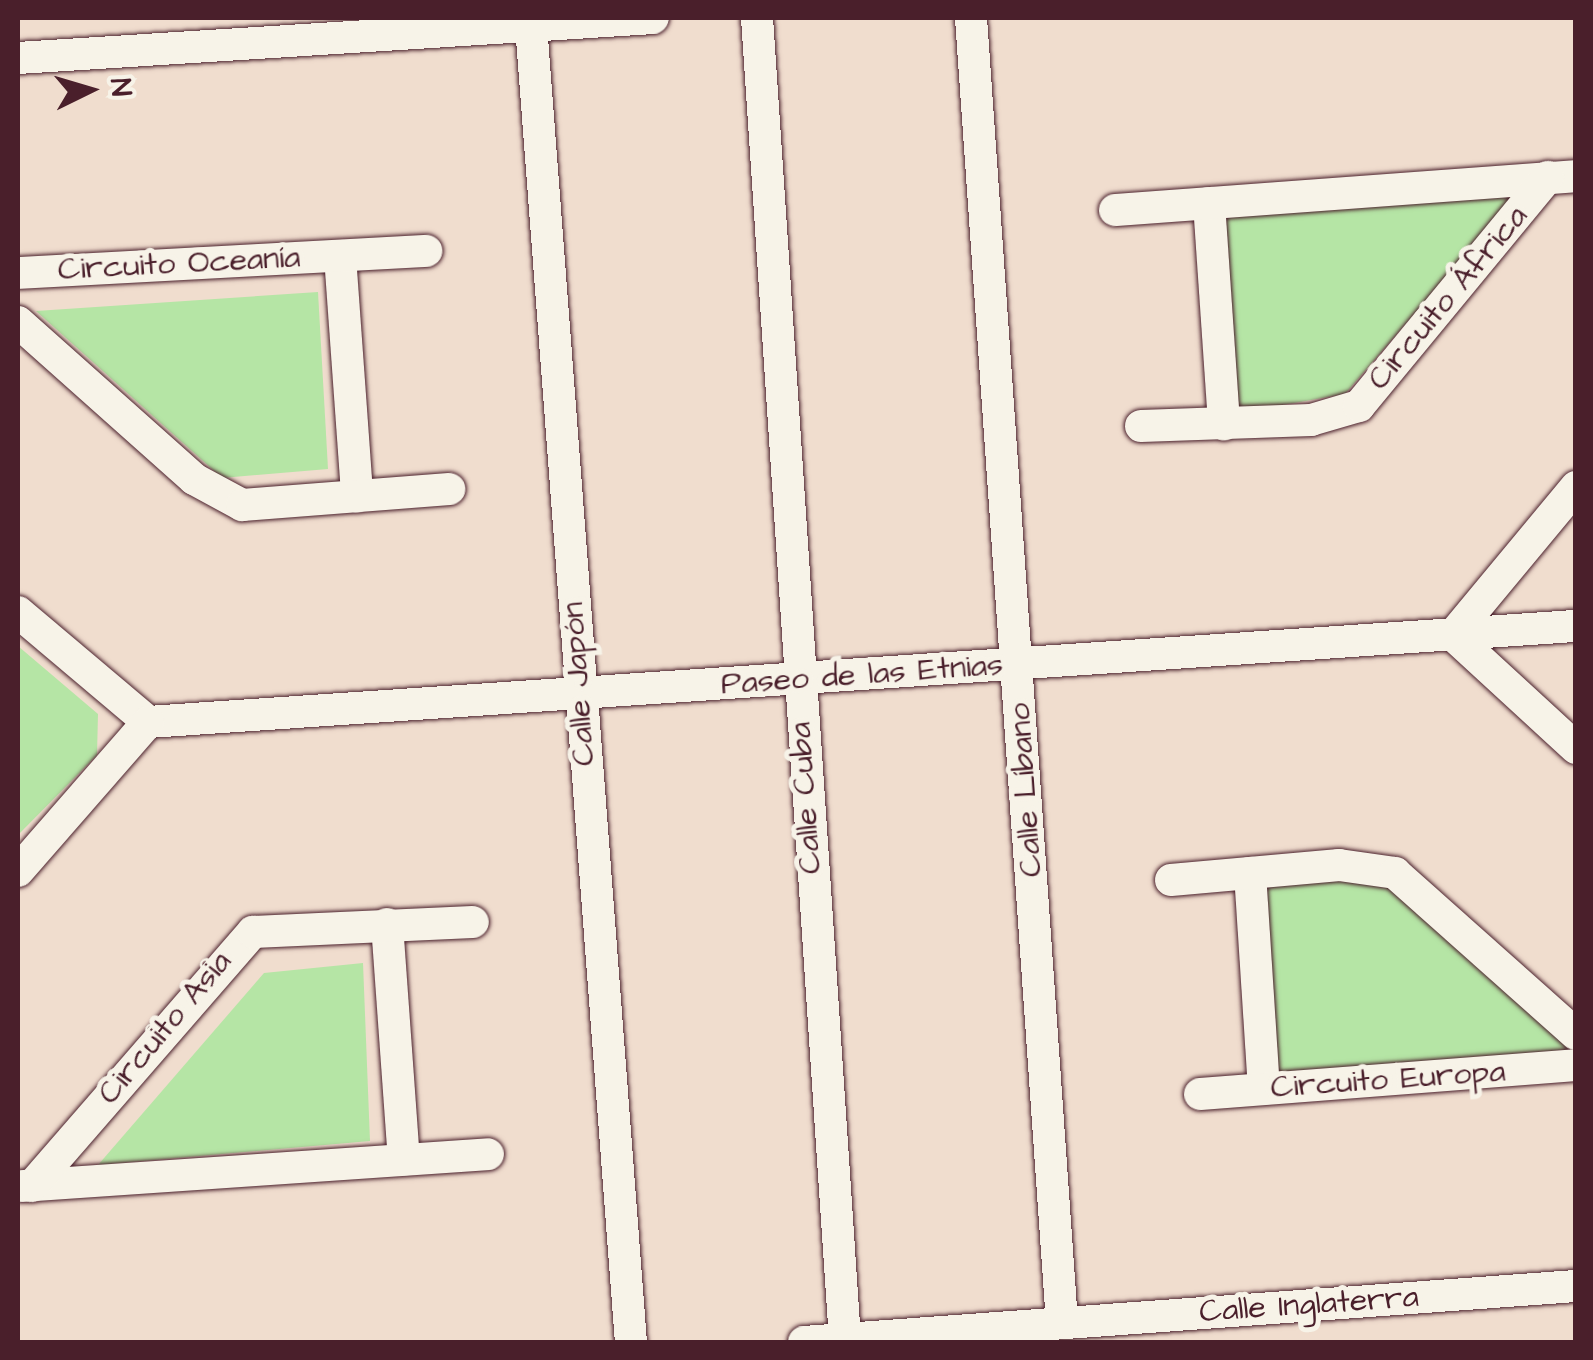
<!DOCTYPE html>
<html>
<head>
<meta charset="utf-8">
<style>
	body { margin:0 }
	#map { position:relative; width:1593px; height:1360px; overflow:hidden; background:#f0ddce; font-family:"Architects Daughter",sans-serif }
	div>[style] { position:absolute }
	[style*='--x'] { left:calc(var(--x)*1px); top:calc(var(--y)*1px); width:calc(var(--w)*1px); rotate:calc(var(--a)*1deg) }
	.green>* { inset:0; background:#b5e5a5 }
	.roads { filter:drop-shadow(0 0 2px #4a1f2b) drop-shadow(0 0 2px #4a1f2b) }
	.minor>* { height:32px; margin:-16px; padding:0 16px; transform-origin:16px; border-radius:16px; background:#f7f3e8 }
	span { translate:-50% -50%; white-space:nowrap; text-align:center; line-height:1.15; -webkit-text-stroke:10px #f7f3e8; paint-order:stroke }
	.street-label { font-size:32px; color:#4a1f2b }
	.frame { position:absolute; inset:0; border:20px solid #4a1f2b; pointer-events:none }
	.north { position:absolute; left:40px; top:40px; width:100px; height:100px; -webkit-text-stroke:8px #f7f3e8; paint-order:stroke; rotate:85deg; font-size:28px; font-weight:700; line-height:40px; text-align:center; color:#4a1f2b }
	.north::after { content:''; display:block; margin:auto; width:35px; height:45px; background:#4a1f2b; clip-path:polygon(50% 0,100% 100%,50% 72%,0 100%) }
</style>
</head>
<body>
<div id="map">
	<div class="green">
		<i style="clip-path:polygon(1517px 195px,1345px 394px,1238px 413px,1218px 212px)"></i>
		<i style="clip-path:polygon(318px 292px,328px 469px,222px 478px,36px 311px)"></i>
		<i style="clip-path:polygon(18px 646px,98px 714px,97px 755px,18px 835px)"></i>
		<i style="clip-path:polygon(1380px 876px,1575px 1049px,1273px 1079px,1264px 882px)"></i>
		<i style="clip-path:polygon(363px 963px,370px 1141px,98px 1165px,264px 973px)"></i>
	</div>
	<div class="roads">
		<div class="minor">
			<i style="--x:522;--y:18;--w:11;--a:38"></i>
			<i style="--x:531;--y:25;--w:1321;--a:85.66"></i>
			<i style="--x:757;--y:18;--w:1324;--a:86.19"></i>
			<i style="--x:971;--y:18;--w:1308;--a:86.01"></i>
			<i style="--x:18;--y:58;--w:636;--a:-3.6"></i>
			<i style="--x:1209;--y:203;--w:222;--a:86.1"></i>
			<i style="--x:1115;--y:210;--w:462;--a:-4.2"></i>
			<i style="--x:340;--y:256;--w:241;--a:85.9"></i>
			<i style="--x:18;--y:273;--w:409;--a:-3.1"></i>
			<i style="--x:18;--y:322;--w:236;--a:41.7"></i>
			<i style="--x:194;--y:479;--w:55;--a:28.4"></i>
			<i style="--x:242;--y:505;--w:208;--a:-4.4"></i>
			<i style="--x:1141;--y:426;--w:170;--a:-2"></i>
			<i style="--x:1311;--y:420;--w:50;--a:-16.3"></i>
			<i style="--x:1359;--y:406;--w:297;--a:-50.5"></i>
			<i style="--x:1576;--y:487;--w:192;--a:129.7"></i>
			<i style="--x:1453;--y:635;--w:167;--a:42.6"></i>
			<i style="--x:18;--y:612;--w:170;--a:40.2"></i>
			<i style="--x:148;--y:722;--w:1431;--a:-3.85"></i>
			<i style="--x:18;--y:871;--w:198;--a:-48.9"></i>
			<i style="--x:1250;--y:873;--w:216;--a:86.3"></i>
			<i style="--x:1171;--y:880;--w:169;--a:-5.1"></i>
			<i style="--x:1339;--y:865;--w:57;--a:8.1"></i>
			<i style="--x:1395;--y:873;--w:242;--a:41.7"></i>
			<i style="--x:387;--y:924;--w:236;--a:85.9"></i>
			<i style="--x:1200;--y:1094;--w:377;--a:-4.4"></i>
			<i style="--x:22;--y:1186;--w:467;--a:-3.9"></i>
			<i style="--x:32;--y:1186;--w:337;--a:-49"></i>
			<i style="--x:253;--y:932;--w:220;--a:-2.6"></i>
			<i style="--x:804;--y:1342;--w:774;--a:-4.15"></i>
		</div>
	</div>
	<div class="street-label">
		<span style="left:179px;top:264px;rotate:-3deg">Circuito Oceanía</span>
		<span style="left:1448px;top:298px;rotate:-50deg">Circuito África</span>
		<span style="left:862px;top:675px;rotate:-4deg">Paseo de las Etnias</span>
		<span style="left:579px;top:684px;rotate:-94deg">Calle Japón</span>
		<span style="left:1026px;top:790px;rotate:-94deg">Calle Líbano</span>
		<span style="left:806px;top:798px;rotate:-94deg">Calle Cuba</span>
		<span style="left:165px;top:1028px;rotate:-50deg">Circuito Asia</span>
		<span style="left:1388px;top:1080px;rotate:-4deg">Circuito Europa</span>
		<span style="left:1309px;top:1305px;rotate:-4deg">Calle Inglaterra</span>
	</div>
	<div class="frame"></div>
	<div class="north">N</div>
</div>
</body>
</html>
